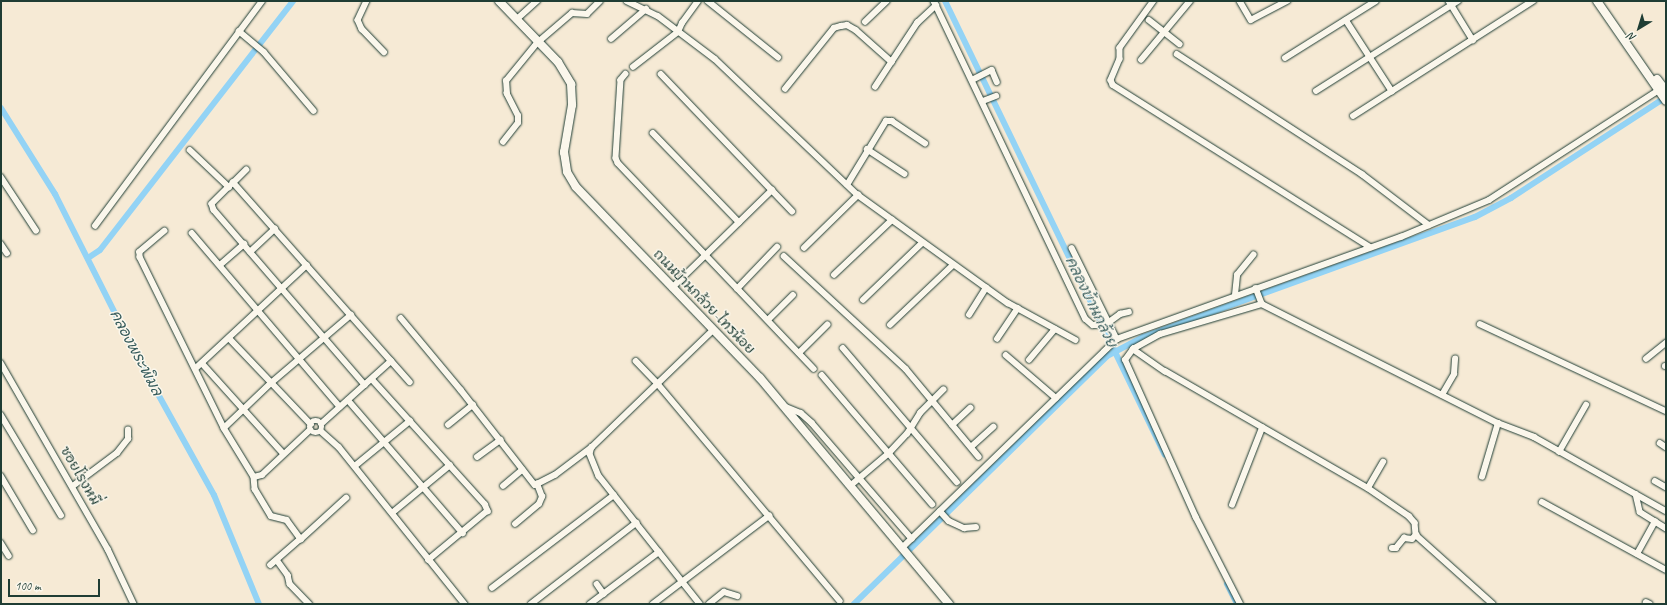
<!DOCTYPE html>
<html>
<head>
<meta charset="utf-8">
<style>
	body { margin:0 }
	#map { position:relative; width:1667px; height:605px; overflow:hidden; background:#f6ead5; font-family:Caveat,"Playpen Sans Thai",sans-serif }
	div>[style] { position:absolute }
	[style*='--x'] { left:calc(var(--x)*1px); top:calc(var(--y)*1px); width:calc(var(--w)*1px); rotate:calc(var(--a)*1deg) }
	.canal>* { height:6px; margin:-3px; padding:0 3px; transform-origin:3px; border-radius:3px; background:#93d3f5 }
	.roads { filter:drop-shadow(0 0 1px #1f3d34) drop-shadow(0 0 1px #1f3d34) }
	.street>* { height:5.5px; margin:-2.75px; padding:0 2.75px; transform-origin:2.75px; border-radius:2.75px; background:#fbf7ec }
	.street>.ring { margin:-2.75px; padding:0; box-sizing:content-box; background:none; border:5.5px solid #fbf7ec; border-radius:50% }
	.secondary>* { height:8px; margin:-4px; padding:0 4px; transform-origin:4px; border-radius:4px; background:#fbf7ec }
	span { translate:-50% -50%; white-space:nowrap; text-align:center; line-height:1.15; -webkit-text-stroke:3px #fbf7ec; paint-order:stroke }
	.street-label { font-size:14px; color:#1f3d34 }
	.water-label { font-size:15px; color:#365b5b; font-style:italic }
	.frame { position:absolute; inset:0; border:2px solid #1f3d34; pointer-events:none }
	.north { position:absolute; left:1619px; top:8px; width:40px; height:40px; -webkit-text-stroke:3px #fbf7ec; paint-order:stroke; rotate:218deg; font-size:11px; font-weight:700; line-height:16px; text-align:center; color:#1f3d34 }
	.north::after { content:''; display:block; margin:auto; width:14px; height:18px; background:#1f3d34; clip-path:polygon(50% 0,100% 100%,50% 72%,0 100%) }
	.scale { position:absolute; left:8px; top:579px; width:92px; height:18px; box-sizing:border-box; border:2px solid #1f3d34; border-top:0; padding-left:5px; font-size:12px; line-height:14px; white-space:nowrap; color:#1f3d34; -webkit-text-stroke:3px #fbf7ec; paint-order:stroke }
</style>
</head>
<body>
<div id="map">
	<div class="canal">
		<i style="--x:945;--y:1;--w:504;--a:64.15"></i>
		<i style="--x:1;--y:108;--w:102;--a:57.9"></i>
		<i style="--x:55;--y:194;--w:174;--a:63.3"></i>
		<i style="--x:133;--y:349;--w:167;--a:61"></i>
		<i style="--x:214;--y:495;--w:118;--a:67.6"></i>
		<i style="--x:88;--y:258;--w:14;--a:-34"></i>
		<i style="--x:100;--y:250;--w:315;--a:-52.2"></i>
		<i style="--x:1227;--y:584;--w:22;--a:63"></i>
		<i style="--x:854;--y:604;--w:354;--a:-44.4"></i>
		<i style="--x:1107;--y:356;--w:41;--a:-27.8"></i>
		<i style="--x:1143;--y:337;--w:353;--a:-19.9"></i>
		<i style="--x:1475;--y:217;--w:41;--a:-27.8"></i>
		<i style="--x:1511;--y:198;--w:185;--a:-33.1"></i>
	</div>
	<div class="roads">
		<div class="street">
			<i style="--x:367;--y:1;--w:21;--a:115"></i>
			<i style="--x:358;--y:20;--w:10;--a:66"></i>
			<i style="--x:362;--y:29;--w:32;--a:46"></i>
			<i style="--x:627;--y:1;--w:34;--a:26"></i>
			<i style="--x:658;--y:16;--w:71;--a:37"></i>
			<i style="--x:715;--y:59;--w:197;--a:43.6"></i>
			<i style="--x:858;--y:195;--w:185;--a:35.8"></i>
			<i style="--x:1008;--y:303;--w:77;--a:28.6"></i>
			<i style="--x:708;--y:1;--w:90;--a:38.7"></i>
			<i style="--x:934;--y:1;--w:352;--a:64.5"></i>
			<i style="--x:1086;--y:319;--w:9;--a:41"></i>
			<i style="--x:1093;--y:325;--w:12;--a:0"></i>
			<i style="--x:1105;--y:325;--w:19;--a:-36"></i>
			<i style="--x:1120;--y:314;--w:9;--a:-13"></i>
			<i style="--x:1154;--y:1;--w:58;--a:125.9"></i>
			<i style="--x:1120;--y:48;--w:11;--a:90"></i>
			<i style="--x:1120;--y:59;--w:23;--a:113"></i>
			<i style="--x:1111;--y:80;--w:5;--a:68"></i>
			<i style="--x:1113;--y:85;--w:304;--a:32.2"></i>
			<i style="--x:1240;--y:1;--w:22;--a:60"></i>
			<i style="--x:1251;--y:20;--w:41;--a:-27.8"></i>
			<i style="--x:1449;--y:1;--w:46;--a:58.4"></i>
			<i style="--x:517;--y:19;--w:27;--a:-42"></i>
			<i style="--x:1149;--y:20;--w:39;--a:38"></i>
			<i style="--x:1346;--y:20;--w:85;--a:57.1"></i>
			<i style="--x:865;--y:22;--w:30;--a:-44"></i>
			<i style="--x:239;--y:31;--w:33;--a:40"></i>
			<i style="--x:264;--y:52;--w:77;--a:49.7"></i>
			<i style="--x:611;--y:39;--w:46;--a:-40.6"></i>
			<i style="--x:1177;--y:54;--w:221;--a:33"></i>
			<i style="--x:1362;--y:174;--w:84;--a:37.3"></i>
			<i style="--x:1285;--y:58;--w:107;--a:-32.1"></i>
			<i style="--x:1141;--y:60;--w:77;--a:-50.3"></i>
			<i style="--x:633;--y:67;--w:57;--a:-37.9"></i>
			<i style="--x:678;--y:32;--w:10;--a:-66"></i>
			<i style="--x:682;--y:23;--w:27;--a:-54"></i>
			<i style="--x:626;--y:74;--w:8;--a:130"></i>
			<i style="--x:621;--y:80;--w:78;--a:93.7"></i>
			<i style="--x:616;--y:158;--w:5;--a:68"></i>
			<i style="--x:618;--y:163;--w:284;--a:46.4"></i>
			<i style="--x:661;--y:74;--w:190;--a:46.3"></i>
			<i style="--x:972;--y:80;--w:22;--a:-27"></i>
			<i style="--x:992;--y:70;--w:13;--a:67"></i>
			<i style="--x:875;--y:87;--w:77;--a:-56.7"></i>
			<i style="--x:917;--y:23;--w:26;--a:-43"></i>
			<i style="--x:785;--y:89;--w:78;--a:-51.2"></i>
			<i style="--x:834;--y:28;--w:7;--a:-16"></i>
			<i style="--x:841;--y:26;--w:6;--a:-9"></i>
			<i style="--x:847;--y:25;--w:10;--a:29"></i>
			<i style="--x:856;--y:30;--w:48;--a:41.6"></i>
			<i style="--x:1316;--y:91;--w:168;--a:-32.4"></i>
			<i style="--x:983;--y:101;--w:14;--a:-21"></i>
			<i style="--x:1353;--y:116;--w:214;--a:-32.6"></i>
			<i style="--x:653;--y:133;--w:124;--a:46"></i>
			<i style="--x:503;--y:142;--w:24;--a:-52"></i>
			<i style="--x:518;--y:123;--w:7;--a:-90"></i>
			<i style="--x:518;--y:116;--w:25;--a:-117"></i>
			<i style="--x:507;--y:94;--w:13;--a:-94"></i>
			<i style="--x:506;--y:81;--w:49;--a:-50.8"></i>
			<i style="--x:537;--y:43;--w:46;--a:-40.6"></i>
			<i style="--x:572;--y:13;--w:15;--a:4"></i>
			<i style="--x:587;--y:14;--w:18;--a:-45"></i>
			<i style="--x:867;--y:149;--w:45;--a:33.3"></i>
			<i style="--x:190;--y:150;--w:54;--a:43.5"></i>
			<i style="--x:229;--y:187;--w:24;--a:135"></i>
			<i style="--x:212;--y:204;--w:6;--a:72"></i>
			<i style="--x:214;--y:210;--w:231;--a:49.2"></i>
			<i style="--x:1;--y:177;--w:64;--a:56.6"></i>
			<i style="--x:233;--y:182;--w:267;--a:48.5"></i>
			<i style="--x:232;--y:184;--w:20;--a:-45"></i>
			<i style="--x:847;--y:185;--w:75;--a:-58.6"></i>
			<i style="--x:886;--y:121;--w:6;--a:0"></i>
			<i style="--x:892;--y:121;--w:40;--a:34"></i>
			<i style="--x:95;--y:226;--w:280;--a:-53.4"></i>
			<i style="--x:165;--y:231;--w:33;--a:140"></i>
			<i style="--x:140;--y:252;--w:5;--a:90"></i>
			<i style="--x:140;--y:257;--w:191;--a:63.8"></i>
			<i style="--x:224;--y:428;--w:57;--a:58.5"></i>
			<i style="--x:254;--y:477;--w:12;--a:85"></i>
			<i style="--x:255;--y:489;--w:31;--a:59"></i>
			<i style="--x:271;--y:516;--w:16;--a:14"></i>
			<i style="--x:287;--y:520;--w:24;--a:54"></i>
			<i style="--x:301;--y:539;--w:40;--a:139"></i>
			<i style="--x:192;--y:233;--w:228;--a:49.6"></i>
			<i style="--x:1;--y:244;--w:11;--a:56"></i>
			<i style="--x:804;--y:248;--w:76;--a:-44.5"></i>
			<i style="--x:1072;--y:248;--w:102;--a:63.7"></i>
			<i style="--x:250;--y:252;--w:34;--a:-43"></i>
			<i style="--x:784;--y:256;--w:166;--a:42.8"></i>
			<i style="--x:906;--y:369;--w:114;--a:50.3"></i>
			<i style="--x:220;--y:265;--w:32;--a:-41"></i>
			<i style="--x:834;--y:275;--w:80;--a:-43.5"></i>
			<i style="--x:672;--y:288;--w:140;--a:-44.4"></i>
			<i style="--x:1256;--y:288;--w:17;--a:69"></i>
			<i style="--x:1262;--y:304;--w:264;--a:26.8"></i>
			<i style="--x:1498;--y:423;--w:39;--a:21"></i>
			<i style="--x:1534;--y:437;--w:151;--a:29.3"></i>
			<i style="--x:737;--y:289;--w:58;--a:-46.4"></i>
			<i style="--x:1235;--y:295;--w:20;--a:-84"></i>
			<i style="--x:1237;--y:275;--w:26;--a:-51"></i>
			<i style="--x:863;--y:300;--w:82;--a:-44"></i>
			<i style="--x:969;--y:315;--w:32;--a:-58"></i>
			<i style="--x:401;--y:318;--w:94;--a:50.2"></i>
			<i style="--x:461;--y:390;--w:120;--a:52.1"></i>
			<i style="--x:535;--y:485;--w:22;--a:-27"></i>
			<i style="--x:555;--y:475;--w:46;--a:-37.1"></i>
			<i style="--x:592;--y:447;--w:168;--a:-44"></i>
			<i style="--x:768;--y:320;--w:35;--a:-45"></i>
			<i style="--x:1480;--y:324;--w:205;--a:25.1"></i>
			<i style="--x:890;--y:325;--w:87;--a:-43.6"></i>
			<i style="--x:229;--y:338;--w:119;--a:46.4"></i>
			<i style="--x:997;--y:339;--w:37;--a:-56"></i>
			<i style="--x:843;--y:348;--w:176;--a:49.6"></i>
			<i style="--x:1133;--y:349;--w:39;--a:35"></i>
			<i style="--x:1165;--y:371;--w:234;--a:30"></i>
			<i style="--x:1368;--y:488;--w:50;--a:34.3"></i>
			<i style="--x:1409;--y:516;--w:9;--a:49"></i>
			<i style="--x:1415;--y:523;--w:12;--a:85"></i>
			<i style="--x:1416;--y:535;--w:103;--a:41.9"></i>
			<i style="--x:799;--y:353;--w:40;--a:-45"></i>
			<i style="--x:1006;--y:355;--w:66;--a:40.7"></i>
			<i style="--x:1646;--y:359;--w:26;--a:-39"></i>
			<i style="--x:1029;--y:360;--w:40;--a:-50"></i>
			<i style="--x:636;--y:361;--w:32;--a:46"></i>
			<i style="--x:658;--y:384;--w:283;--a:50"></i>
			<i style="--x:1;--y:363;--w:215;--a:60.1"></i>
			<i style="--x:108;--y:549;--w:61;--a:64.7"></i>
			<i style="--x:202;--y:363;--w:122;--a:48"></i>
			<i style="--x:1665;--y:366;--w:1;--a:0"></i>
			<i style="--x:196;--y:368;--w:151;--a:-42.9"></i>
			<i style="--x:822;--y:375;--w:170;--a:49.5"></i>
			<i style="--x:372;--y:379;--w:169;--a:47.9"></i>
			<i style="--x:485;--y:504;--w:8;--a:67"></i>
			<i style="--x:488;--y:511;--w:77;--a:140.3"></i>
			<i style="--x:1442;--y:395;--w:24;--a:-60"></i>
			<i style="--x:1454;--y:374;--w:15;--a:-86"></i>
			<i style="--x:348;--y:400;--w:176;--a:49.2"></i>
			<i style="--x:786;--y:407;--w:16;--a:22"></i>
			<i style="--x:801;--y:413;--w:15;--a:42"></i>
			<i style="--x:812;--y:423;--w:153;--a:49.2"></i>
			<i style="--x:1;--y:415;--w:117;--a:59"></i>
			<i class="ring" style="left:310px;top:421px;width:6.5px;height:6.5px"></i>
			<i style="--x:321;--y:424;--w:94;--a:-42"></i>
			<i style="--x:448;--y:425;--w:32;--a:-39"></i>
			<i style="--x:952;--y:425;--w:25;--a:-43"></i>
			<i style="--x:224;--y:428;--w:65;--a:-43.8"></i>
			<i style="--x:271;--y:383;--w:105;--a:-40.4"></i>
			<i style="--x:321;--y:431;--w:24;--a:42"></i>
			<i style="--x:339;--y:447;--w:201;--a:51.3"></i>
			<i style="--x:1660;--y:443;--w:7;--a:34"></i>
			<i style="--x:592;--y:447;--w:7;--a:106"></i>
			<i style="--x:590;--y:454;--w:24;--a:68"></i>
			<i style="--x:599;--y:476;--w:163;--a:51.7"></i>
			<i style="--x:971;--y:447;--w:30;--a:-42"></i>
			<i style="--x:1559;--y:452;--w:54;--a:-60.1"></i>
			<i style="--x:477;--y:457;--w:29;--a:-36"></i>
			<i style="--x:355;--y:466;--w:71;--a:-39.3"></i>
			<i style="--x:1;--y:476;--w:63;--a:59.3"></i>
			<i style="--x:254;--y:477;--w:8;--a:-14"></i>
			<i style="--x:262;--y:475;--w:66;--a:-43.2"></i>
			<i style="--x:1482;--y:477;--w:56;--a:-73.5"></i>
			<i style="--x:1655;--y:481;--w:13;--a:29"></i>
			<i style="--x:73;--y:486;--w:55;--a:-36.9"></i>
			<i style="--x:117;--y:453;--w:18;--a:-52"></i>
			<i style="--x:128;--y:439;--w:9;--a:-90"></i>
			<i style="--x:503;--y:486;--w:25;--a:-40"></i>
			<i style="--x:850;--y:486;--w:51;--a:-40.2"></i>
			<i style="--x:889;--y:453;--w:26;--a:-47"></i>
			<i style="--x:907;--y:434;--w:25;--a:-58"></i>
			<i style="--x:920;--y:413;--w:33;--a:-45"></i>
			<i style="--x:1368;--y:488;--w:30;--a:-60"></i>
			<i style="--x:1636;--y:494;--w:18;--a:77"></i>
			<i style="--x:1640;--y:512;--w:31;--a:32"></i>
			<i style="--x:1542;--y:502;--w:141;--a:28.7"></i>
			<i style="--x:1232;--y:505;--w:83;--a:-68.7"></i>
			<i style="--x:940;--y:511;--w:13;--a:48"></i>
			<i style="--x:949;--y:521;--w:17;--a:25"></i>
			<i style="--x:964;--y:528;--w:12;--a:-5"></i>
			<i style="--x:392;--y:513;--w:75;--a:-39.6"></i>
			<i style="--x:515;--y:524;--w:31;--a:-40"></i>
			<i style="--x:539;--y:504;--w:8;--a:-67"></i>
			<i style="--x:542;--y:497;--w:14;--a:-111"></i>
			<i style="--x:301;--y:539;--w:61;--a:-42.3"></i>
			<i style="--x:1;--y:543;--w:15;--a:58"></i>
			<i style="--x:903;--y:547;--w:298;--a:-44.2"></i>
			<i style="--x:1117;--y:339;--w:302;--a:-19.8"></i>
			<i style="--x:1401;--y:237;--w:95;--a:-22.8"></i>
			<i style="--x:1489;--y:200;--w:202;--a:-32.9"></i>
			<i style="--x:1392;--y:548;--w:4;--a:0"></i>
			<i style="--x:1396;--y:548;--w:13;--a:-51"></i>
			<i style="--x:1404;--y:538;--w:8;--a:7"></i>
			<i style="--x:1412;--y:539;--w:6;--a:-45"></i>
			<i style="--x:1637;--y:554;--w:37;--a:-61"></i>
			<i style="--x:277;--y:560;--w:19;--a:54"></i>
			<i style="--x:288;--y:575;--w:9;--a:77"></i>
			<i style="--x:290;--y:584;--w:28;--a:46"></i>
			<i style="--x:597;--y:584;--w:12;--a:55"></i>
			<i style="--x:492;--y:588;--w:153;--a:-37.3"></i>
			<i style="--x:1646;--y:602;--w:4;--a:27"></i>
			<i style="--x:531;--y:604;--w:133;--a:-37.6"></i>
			<i style="--x:590;--y:604;--w:86;--a:-37"></i>
			<i style="--x:653;--y:604;--w:146;--a:-37.2"></i>
			<i style="--x:709;--y:604;--w:19;--a:-39"></i>
			<i style="--x:724;--y:592;--w:14;--a:17"></i>
			<i style="--x:1240;--y:604;--w:97;--a:-117.1"></i>
			<i style="--x:1196;--y:518;--w:173;--a:-114.2"></i>
			<i style="--x:1125;--y:360;--w:14;--a:-54"></i>
			<i style="--x:1133;--y:349;--w:31;--a:-29"></i>
			<i style="--x:1160;--y:334;--w:106;--a:-16.4"></i>
		</div>
		<div class="secondary">
			<i style="--x:499;--y:1;--w:85;--a:46"></i>
			<i style="--x:558;--y:62;--w:26;--a:59"></i>
			<i style="--x:571;--y:84;--w:21;--a:87"></i>
			<i style="--x:572;--y:105;--w:48;--a:99.7"></i>
			<i style="--x:564;--y:152;--w:20;--a:81"></i>
			<i style="--x:567;--y:172;--w:17;--a:59"></i>
			<i style="--x:576;--y:187;--w:265;--a:46.1"></i>
			<i style="--x:760;--y:378;--w:295;--a:50.1"></i>
			<i style="--x:1597;--y:1;--w:121;--a:55.4"></i>
			<i style="--x:1657;--y:79;--w:15;--a:53"></i>
		</div>
	</div>
	<div class="street-label">
		<span style="left:704px;top:302px;rotate:46deg">ถนนบ้านกล้วย-ไทรน้อย</span>
		<span style="left:80px;top:476px;rotate:60deg">ซอยโรงหมี่</span>
	</div>
	<div class="water-label">
		<span style="left:1091px;top:302px;rotate:64deg">คลองบ้านกล้วย</span>
		<span style="left:136px;top:353px;rotate:62deg">คลองพระพิมล</span>
	</div>
	<div class="frame"></div>
	<div class="north">N</div>
	<div class="scale">100 m</div>
</div>
</body>
</html>
